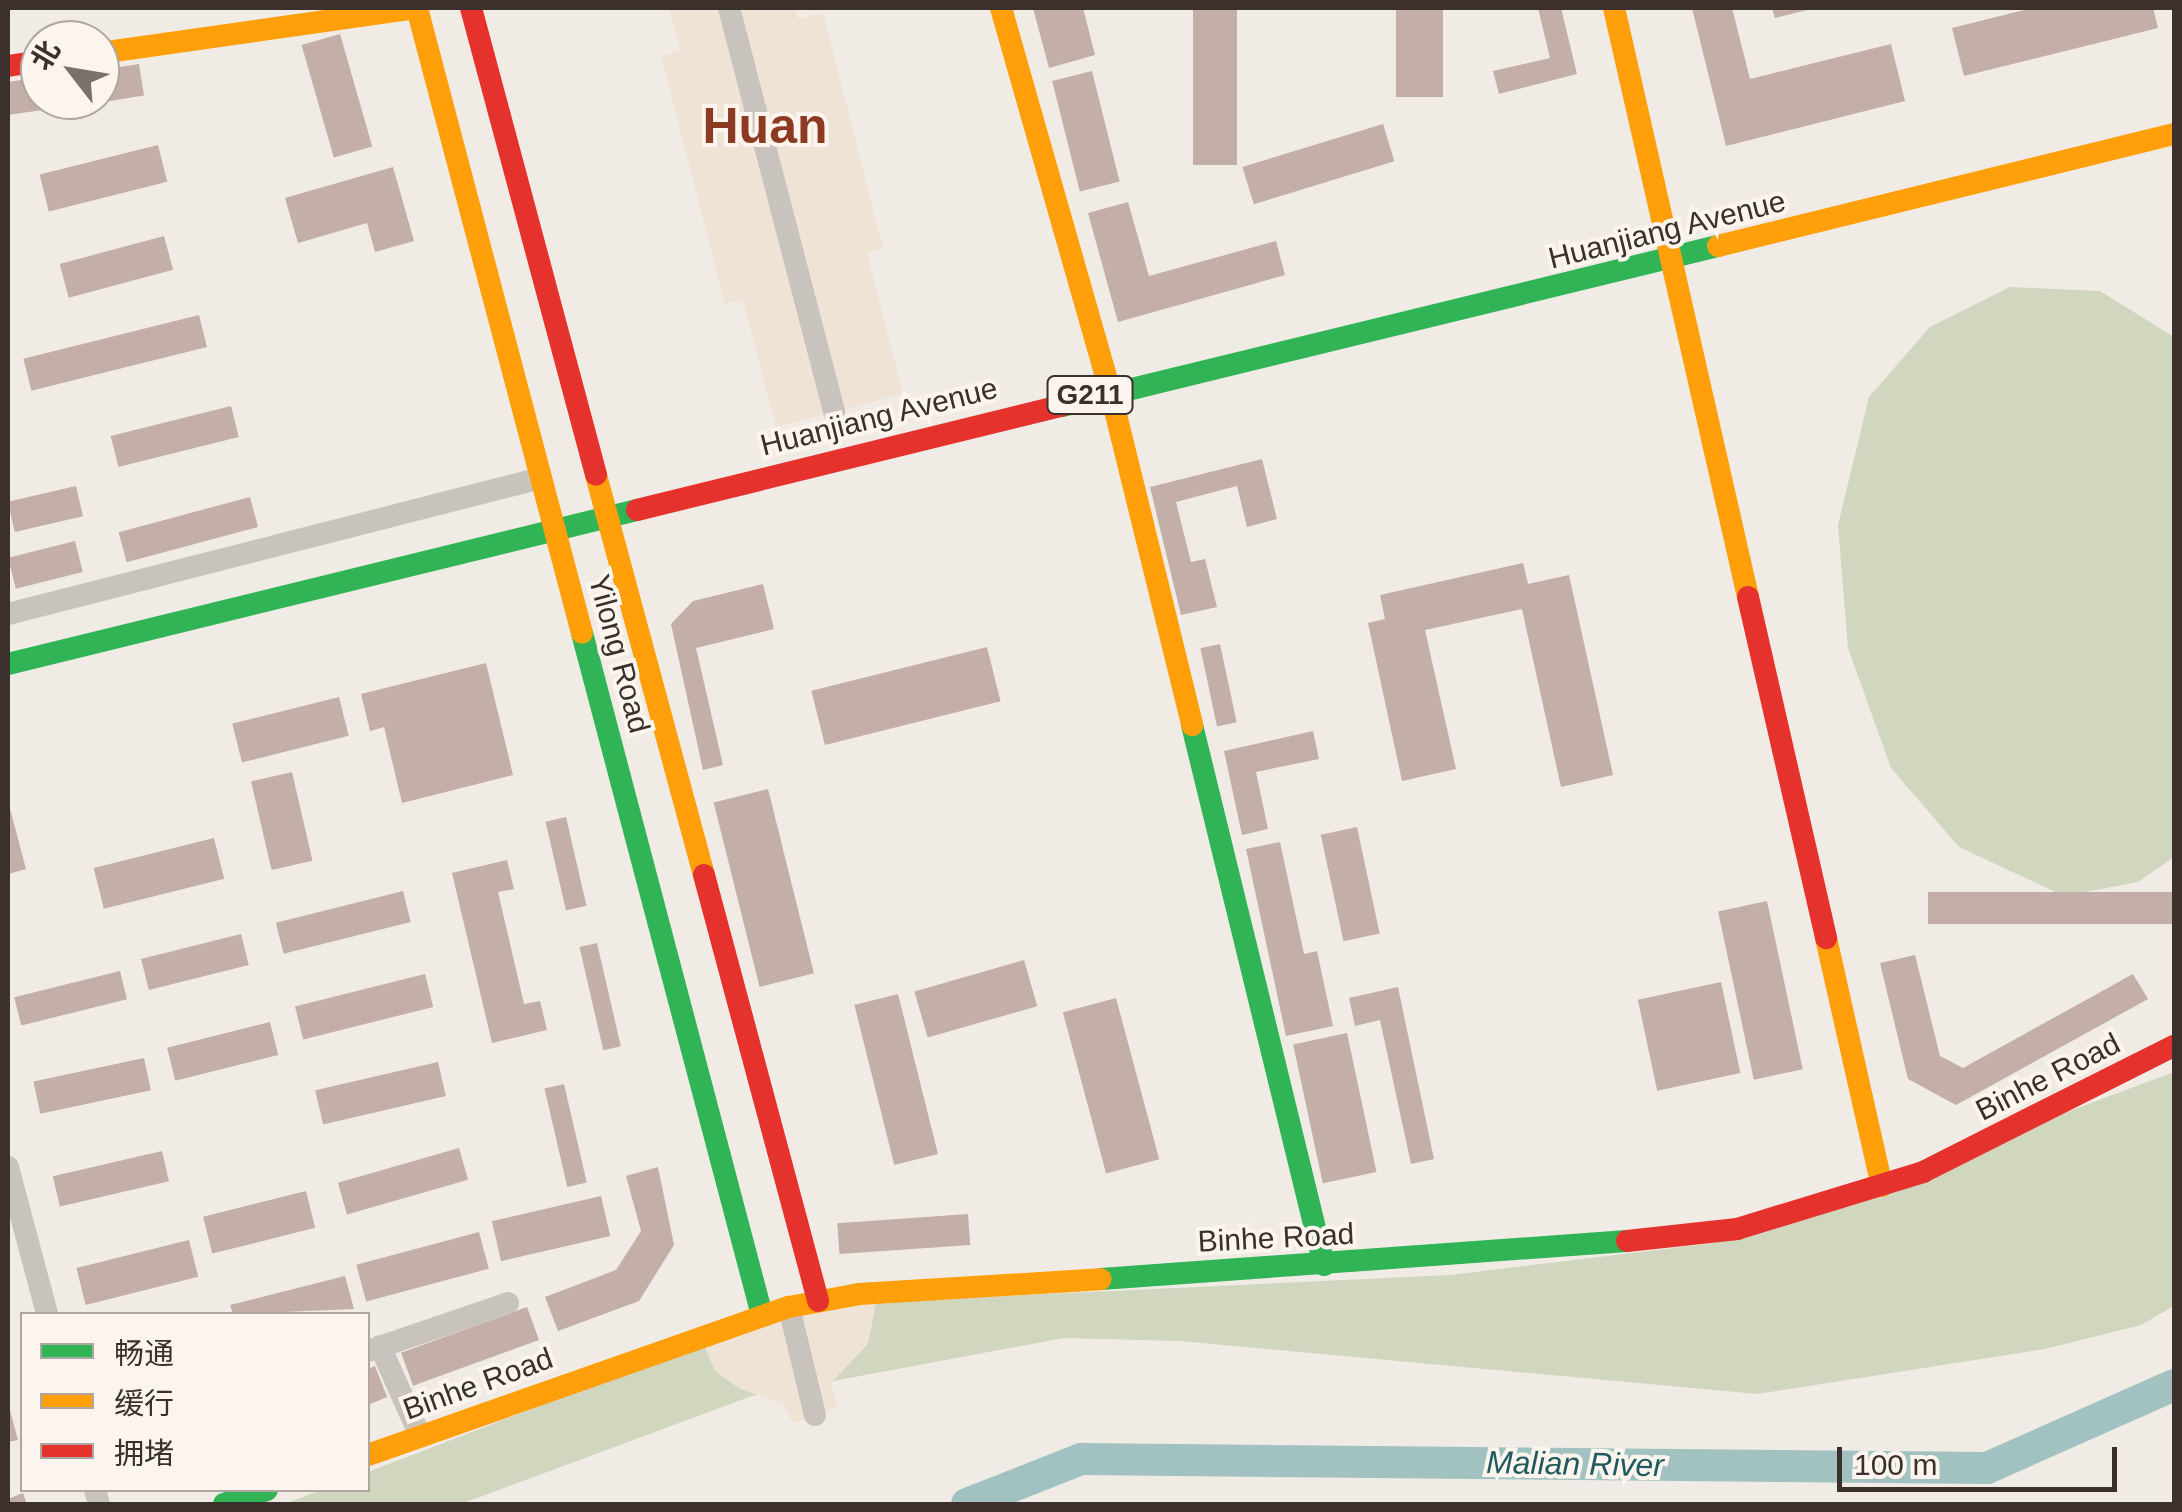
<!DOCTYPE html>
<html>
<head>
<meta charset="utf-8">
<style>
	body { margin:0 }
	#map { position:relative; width:2182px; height:1512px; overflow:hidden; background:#f0ebe5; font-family:Helvetica,"Noto Sans SC",sans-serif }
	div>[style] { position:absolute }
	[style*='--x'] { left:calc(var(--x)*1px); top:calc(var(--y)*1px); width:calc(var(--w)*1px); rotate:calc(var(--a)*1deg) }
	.green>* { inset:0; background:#d1d6bf }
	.plaza>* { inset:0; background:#eee3d5 }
	.river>* { height:32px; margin:-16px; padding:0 16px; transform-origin:16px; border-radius:16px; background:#a1c2c1 }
	.building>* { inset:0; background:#c3afa7; transform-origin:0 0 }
	.street>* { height:22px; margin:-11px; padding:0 11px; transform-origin:11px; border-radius:11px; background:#c9c3be }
	.fast>* { height:22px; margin:-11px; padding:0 11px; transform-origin:11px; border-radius:11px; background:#30b455 }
	.slow>* { height:22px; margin:-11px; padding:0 11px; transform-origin:11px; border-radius:11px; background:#ff9f0a }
	.jam>* { height:22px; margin:-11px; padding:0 11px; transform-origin:11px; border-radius:11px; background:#e5322d }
	span { translate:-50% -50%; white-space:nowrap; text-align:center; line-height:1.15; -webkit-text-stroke:8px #fbf5ee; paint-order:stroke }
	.shield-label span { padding:2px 8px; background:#fbf5ee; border:2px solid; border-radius:8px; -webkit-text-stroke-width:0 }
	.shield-label { font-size:28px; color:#3b302b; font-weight:700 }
	.street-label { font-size:30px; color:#3b302b }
	.water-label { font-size:32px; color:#1f5a5e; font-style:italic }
	.town-label { font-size:50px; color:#8c3b22; font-weight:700 }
	.frame { position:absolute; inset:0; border:10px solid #3b302b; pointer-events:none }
	.legend { position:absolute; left:20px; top:1312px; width:350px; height:180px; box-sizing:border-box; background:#fbf5ee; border:2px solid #aea6a0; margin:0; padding:12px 18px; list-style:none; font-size:30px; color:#3b302b }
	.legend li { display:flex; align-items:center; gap:20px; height:50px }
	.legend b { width:50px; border:2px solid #aea6a0 }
	.north { position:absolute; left:20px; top:20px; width:100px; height:100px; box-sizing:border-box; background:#fbf5ee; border:2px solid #aea6a0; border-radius:50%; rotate:301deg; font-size:28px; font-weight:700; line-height:40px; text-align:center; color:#3b302b }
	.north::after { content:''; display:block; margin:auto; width:35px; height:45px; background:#7a716c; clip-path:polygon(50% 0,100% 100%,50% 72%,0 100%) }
	.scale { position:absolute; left:1837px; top:1447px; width:280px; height:45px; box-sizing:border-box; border:5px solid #3b302b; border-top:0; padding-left:12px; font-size:30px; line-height:35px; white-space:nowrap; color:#3b302b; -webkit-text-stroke:8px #fbf5ee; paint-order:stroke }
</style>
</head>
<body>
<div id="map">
	<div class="green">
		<i style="clip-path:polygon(2010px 287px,2100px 291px,2174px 337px,2174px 857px,2138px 882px,2064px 896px,1959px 847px,1891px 768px,1848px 648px,1838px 525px,1869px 397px,1930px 327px)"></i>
		<i style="clip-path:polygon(2174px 1072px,2174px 1306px,2141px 1325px,2045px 1349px,1758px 1394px,1180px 1341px,1064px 1338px,752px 1396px,461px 1504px,284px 1504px,322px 1490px,368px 1490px,368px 1472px,692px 1347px,858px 1303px,1450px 1275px,1715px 1243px)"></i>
	</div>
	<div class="plaza">
		<i style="clip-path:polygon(669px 8px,794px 8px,798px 19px,823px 13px,883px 248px,867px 253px,903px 394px,776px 427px,743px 300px,725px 304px,661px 56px,680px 51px)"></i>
		<i style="clip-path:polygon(878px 1293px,868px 1344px,831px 1383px,837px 1408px,793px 1423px,783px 1404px,740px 1389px,715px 1371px,700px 1336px)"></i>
	</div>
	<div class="river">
		<i style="--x:967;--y:1504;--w:123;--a:-21.5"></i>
		<i style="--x:1081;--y:1459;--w:906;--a:0.57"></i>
		<i style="--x:1987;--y:1468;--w:205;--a:-23.9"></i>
	</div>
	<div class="building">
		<i style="clip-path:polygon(1033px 8px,1083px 8px,1095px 55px,1049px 68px)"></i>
		<i style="left:1193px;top:8px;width:44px;height:157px"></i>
		<i style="left:1396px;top:8px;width:47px;height:89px"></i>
		<i style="clip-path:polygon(1538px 8px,1561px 8px,1577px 74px,1499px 94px,1493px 71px,1550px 58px)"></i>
		<i style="clip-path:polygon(1692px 8px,1732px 8px,1750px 79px,1891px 44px,1905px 101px,1726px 146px)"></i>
		<i style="clip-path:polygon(1772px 8px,1810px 8px,1811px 9px,1775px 18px)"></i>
		<i style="clip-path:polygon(2032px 8px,2153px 8px,2158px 28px,1964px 76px,1952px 28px)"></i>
		<i style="left:340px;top:34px;width:117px;height:40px;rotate:74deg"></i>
		<i style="left:139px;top:64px;width:32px;height:39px;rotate:81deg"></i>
		<i style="left:1092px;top:71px;width:114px;height:41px;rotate:76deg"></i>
		<i style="clip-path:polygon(40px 77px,40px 100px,97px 102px,8px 115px,8px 82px)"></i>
		<i style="left:1383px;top:124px;width:39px;height:147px;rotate:73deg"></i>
		<i style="left:158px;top:145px;width:38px;height:122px;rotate:76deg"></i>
		<i style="clip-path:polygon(393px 167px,414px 241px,375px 252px,367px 223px,298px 243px,285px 198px)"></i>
		<i style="clip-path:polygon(1128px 202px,1149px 276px,1276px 241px,1285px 275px,1118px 322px,1088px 213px)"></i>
		<i style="left:164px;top:236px;width:35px;height:108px;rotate:75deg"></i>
		<i style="left:199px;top:315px;width:33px;height:181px;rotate:76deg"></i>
		<i style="left:231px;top:406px;width:32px;height:124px;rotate:76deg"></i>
		<i style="clip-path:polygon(1262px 459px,1277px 519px,1247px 527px,1237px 486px,1176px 502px,1191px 562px,1205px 559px,1217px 607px,1181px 615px,1150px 487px)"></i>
		<i style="left:76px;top:486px;width:31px;height:70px;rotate:77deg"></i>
		<i style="left:250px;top:497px;width:31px;height:136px;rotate:75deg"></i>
		<i style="left:75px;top:541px;width:32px;height:69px;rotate:76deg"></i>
		<i style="clip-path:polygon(1523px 563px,1528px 584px,1569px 575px,1613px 775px,1561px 787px,1522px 609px,1425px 630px,1456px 769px,1402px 781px,1368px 623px,1385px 619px,1380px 595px)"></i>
		<i style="clip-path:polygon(763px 584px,774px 629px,696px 648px,723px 765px,703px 770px,671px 624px,693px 601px)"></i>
		<i style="left:1220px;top:644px;width:80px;height:20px;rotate:78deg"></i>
		<i style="left:987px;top:647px;width:56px;height:181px;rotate:76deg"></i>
		<i style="clip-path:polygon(486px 663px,513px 775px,402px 803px,384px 727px,370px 731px,361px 694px)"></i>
		<i style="left:339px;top:697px;width:40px;height:110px;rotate:76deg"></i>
		<i style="clip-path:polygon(1313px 731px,1319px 759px,1256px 772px,1268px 829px,1242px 835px,1224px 751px)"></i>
		<i style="left:292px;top:772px;width:91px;height:42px;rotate:77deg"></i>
		<i style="left:768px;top:789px;width:190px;height:56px;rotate:76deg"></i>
		<i style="clip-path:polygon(8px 801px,26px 869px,8px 874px)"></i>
		<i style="left:566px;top:817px;width:91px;height:21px;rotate:77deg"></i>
		<i style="left:1357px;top:827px;width:109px;height:37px;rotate:78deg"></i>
		<i style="left:214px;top:838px;width:42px;height:124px;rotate:76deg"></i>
		<i style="clip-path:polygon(1280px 842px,1304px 954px,1317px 951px,1333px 1026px,1286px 1036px,1246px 849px)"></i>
		<i style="clip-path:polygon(507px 860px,514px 889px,498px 892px,524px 1004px,540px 1001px,547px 1030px,492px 1043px,452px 873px)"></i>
		<i style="left:403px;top:891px;width:32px;height:131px;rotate:76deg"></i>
		<i style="left:2174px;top:892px;width:32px;height:246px;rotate:90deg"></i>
		<i style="left:1767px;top:901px;width:172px;height:50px;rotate:78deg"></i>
		<i style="left:241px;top:934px;width:32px;height:103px;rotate:76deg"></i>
		<i style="left:597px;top:943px;width:106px;height:18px;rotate:77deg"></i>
		<i style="clip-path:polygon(1915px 955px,1940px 1056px,1963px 1068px,2133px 974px,2148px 999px,1956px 1105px,1908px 1079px,1880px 963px)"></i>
		<i style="left:1024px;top:960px;width:48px;height:114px;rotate:74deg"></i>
		<i style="left:120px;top:971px;width:29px;height:109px;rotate:76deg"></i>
		<i style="left:425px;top:974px;width:34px;height:134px;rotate:76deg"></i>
		<i style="left:1721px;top:982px;width:93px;height:85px;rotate:78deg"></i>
		<i style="clip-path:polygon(1398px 987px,1434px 1159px,1411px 1164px,1380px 1020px,1355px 1026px,1349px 998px)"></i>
		<i style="left:898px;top:994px;width:165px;height:45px;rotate:76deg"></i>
		<i style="left:1116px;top:998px;width:167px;height:55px;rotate:75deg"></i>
		<i style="left:270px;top:1022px;width:34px;height:106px;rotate:76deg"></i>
		<i style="left:1347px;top:1033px;width:142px;height:55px;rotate:78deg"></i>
		<i style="left:144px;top:1058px;width:33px;height:113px;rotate:78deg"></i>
		<i style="left:438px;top:1062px;width:35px;height:126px;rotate:77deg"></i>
		<i style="left:564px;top:1084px;width:101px;height:20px;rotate:77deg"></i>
		<i style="left:459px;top:1148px;width:33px;height:126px;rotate:74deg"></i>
		<i style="left:162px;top:1151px;width:31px;height:112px;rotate:77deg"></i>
		<i style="clip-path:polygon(658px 1167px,674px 1245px,639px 1301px,558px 1331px,545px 1297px,616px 1270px,641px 1231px,626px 1176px)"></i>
		<i style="left:306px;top:1191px;width:38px;height:106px;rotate:76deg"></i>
		<i style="left:601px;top:1196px;width:41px;height:112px;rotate:77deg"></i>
		<i style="left:968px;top:1214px;width:31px;height:131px;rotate:86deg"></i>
		<i style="left:479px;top:1232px;width:38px;height:127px;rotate:75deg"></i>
		<i style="left:189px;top:1240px;width:38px;height:116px;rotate:76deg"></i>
		<i style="clip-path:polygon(345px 1276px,354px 1309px,233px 1314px,230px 1305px)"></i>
		<i style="left:527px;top:1307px;width:35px;height:134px;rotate:70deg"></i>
		<i style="clip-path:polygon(375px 1366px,387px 1397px,368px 1405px,368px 1369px)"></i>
		<i style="clip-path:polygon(8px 1403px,18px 1440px,8px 1442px)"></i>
		<i style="clip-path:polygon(23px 1493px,27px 1504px,8px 1504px,8px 1499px)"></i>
	</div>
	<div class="street">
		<i style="--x:729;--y:8;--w:417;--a:75.4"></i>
		<i style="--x:8;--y:614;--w:550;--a:-14.31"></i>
		<i style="--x:8;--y:1167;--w:152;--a:75.1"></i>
		<i style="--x:789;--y:1307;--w:111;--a:76.5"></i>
		<i style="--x:380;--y:1346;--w:98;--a:66"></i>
		<i style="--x:368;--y:1351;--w:148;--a:-18.9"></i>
		<i style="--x:95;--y:1490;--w:15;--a:74"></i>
	</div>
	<div class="fast">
		<i style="--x:1062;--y:406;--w:675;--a:-13.71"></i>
		<i style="--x:582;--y:633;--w:705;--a:75.22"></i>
		<i style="--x:8;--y:664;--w:648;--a:-13.76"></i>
		<i style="--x:1192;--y:725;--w:556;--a:76.26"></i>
		<i style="--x:1101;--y:1279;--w:527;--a:-4.13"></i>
		<i style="--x:224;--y:1504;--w:45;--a:-18"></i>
	</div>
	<div class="slow">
		<i style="--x:417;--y:8;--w:646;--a:75.21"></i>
		<i style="--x:1001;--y:8;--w:397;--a:74.1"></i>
		<i style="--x:1110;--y:390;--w:345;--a:76.2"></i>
		<i style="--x:1614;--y:8;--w:604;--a:77.18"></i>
		<i style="--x:100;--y:53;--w:319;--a:-8.1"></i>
		<i style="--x:1718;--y:246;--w:470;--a:-13.8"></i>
		<i style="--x:596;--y:475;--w:414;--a:74.9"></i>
		<i style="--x:1826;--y:938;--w:254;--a:77.3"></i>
		<i style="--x:368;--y:1455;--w:446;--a:-19.4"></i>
		<i style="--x:789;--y:1307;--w:71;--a:-10.5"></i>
		<i style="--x:859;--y:1294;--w:242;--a:-3.5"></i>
	</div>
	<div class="jam">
		<i style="--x:471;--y:8;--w:483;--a:75"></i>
		<i style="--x:8;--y:66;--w:32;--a:-9"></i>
		<i style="--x:637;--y:510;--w:438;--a:-13.8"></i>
		<i style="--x:1748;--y:597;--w:350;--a:77.1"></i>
		<i style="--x:704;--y:875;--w:441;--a:75"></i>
		<i style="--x:1627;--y:1241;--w:111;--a:-6.2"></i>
		<i style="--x:1737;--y:1229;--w:195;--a:-17"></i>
		<i style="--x:1923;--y:1172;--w:281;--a:-26.7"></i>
	</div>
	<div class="shield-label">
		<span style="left:1090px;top:395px">G211</span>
	</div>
	<div class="street-label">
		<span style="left:1667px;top:230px;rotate:-14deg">Huanjiang Avenue</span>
		<span style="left:879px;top:417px;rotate:-14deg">Huanjiang Avenue</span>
		<span style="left:619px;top:654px;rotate:75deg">Yilong Road</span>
		<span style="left:2048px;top:1077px;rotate:-27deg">Binhe Road</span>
		<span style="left:1276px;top:1238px;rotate:-3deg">Binhe Road</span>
		<span style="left:478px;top:1384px;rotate:-20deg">Binhe Road</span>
	</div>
	<div class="water-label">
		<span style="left:1575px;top:1464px;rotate:1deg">Malian River</span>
	</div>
	<div class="town-label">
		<span style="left:765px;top:127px">Huan</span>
	</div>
	<div class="frame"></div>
	<ul class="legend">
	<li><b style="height:12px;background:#30b455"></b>畅通</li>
	<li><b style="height:12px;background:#ff9f0a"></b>缓行</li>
	<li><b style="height:12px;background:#e5322d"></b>拥堵</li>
	</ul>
	<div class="north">北</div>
	<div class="scale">100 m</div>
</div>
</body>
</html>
